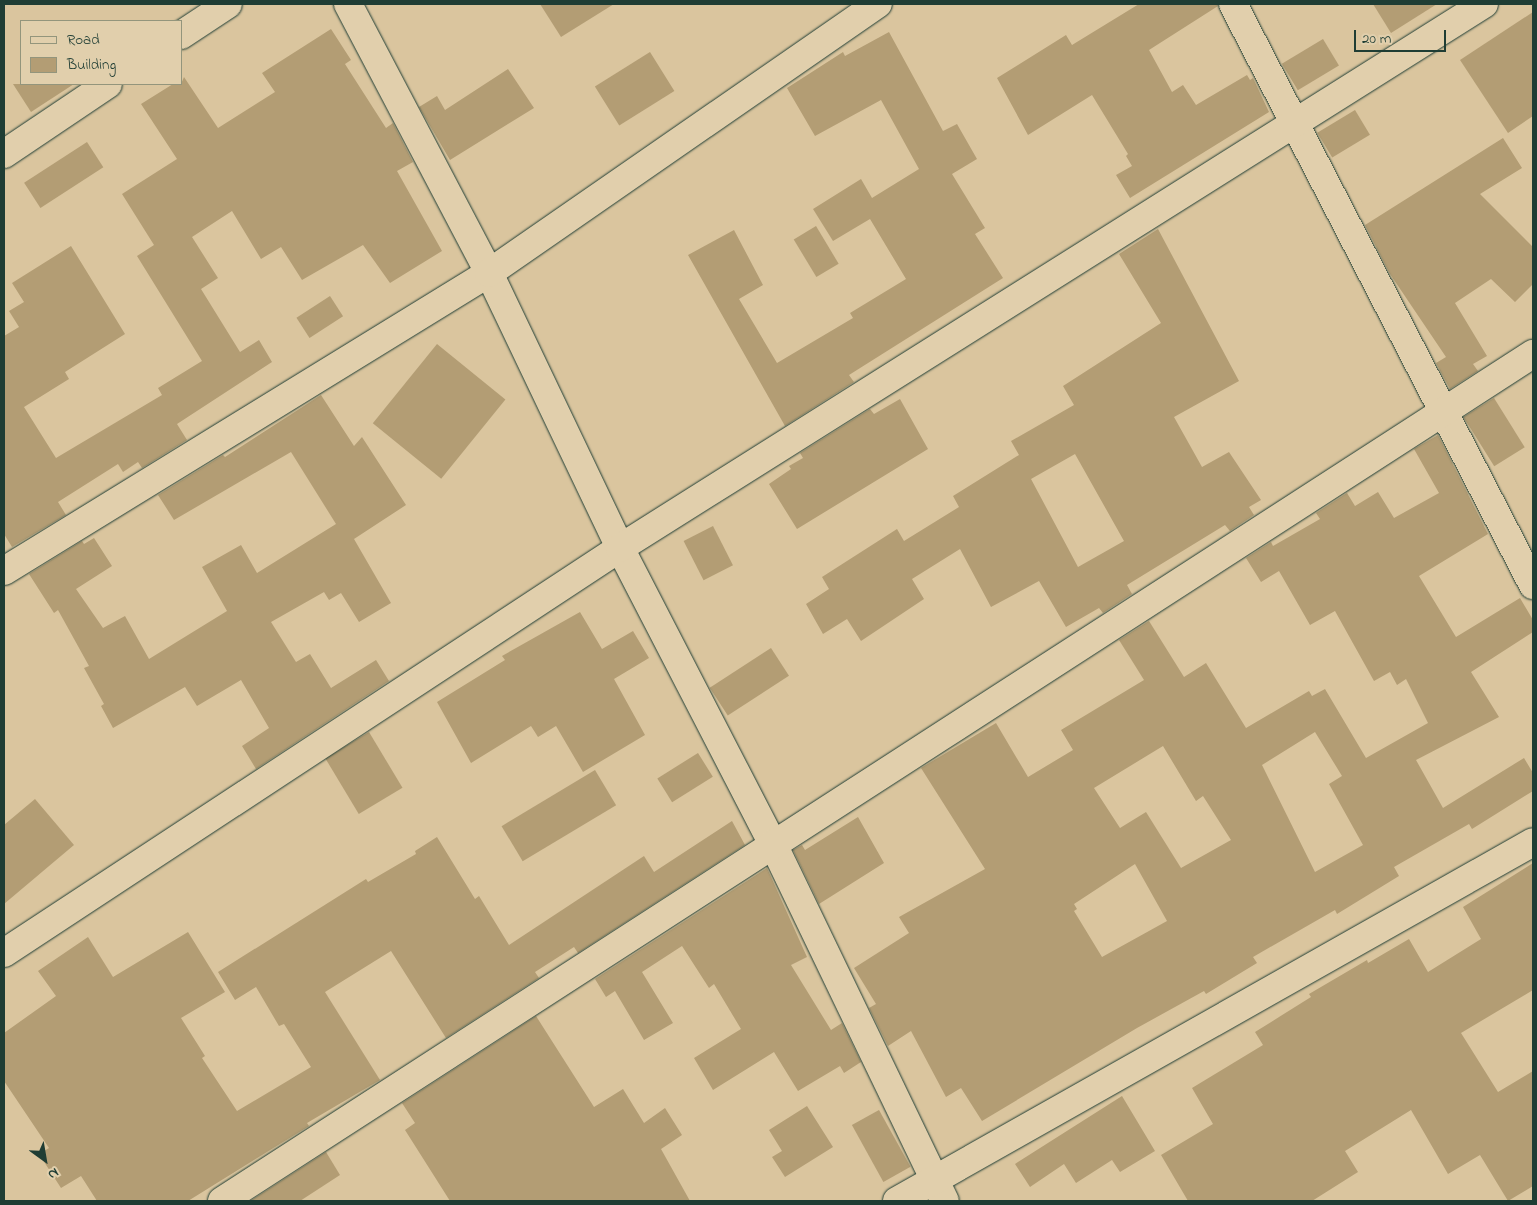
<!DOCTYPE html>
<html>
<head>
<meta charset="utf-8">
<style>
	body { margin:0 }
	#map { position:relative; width:1537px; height:1205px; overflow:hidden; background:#dac59e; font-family:"Indie Flower",sans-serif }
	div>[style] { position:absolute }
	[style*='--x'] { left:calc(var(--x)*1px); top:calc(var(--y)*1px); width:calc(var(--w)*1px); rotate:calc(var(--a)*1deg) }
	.building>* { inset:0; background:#b39d74; transform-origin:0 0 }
	.roads { filter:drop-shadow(0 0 1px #1f3d34) drop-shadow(0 0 1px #1f3d34) }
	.minor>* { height:28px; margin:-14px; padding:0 14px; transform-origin:14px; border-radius:14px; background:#e1cfac }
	span { translate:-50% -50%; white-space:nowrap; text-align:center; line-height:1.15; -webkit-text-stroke:4px #e1cfac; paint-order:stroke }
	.frame { position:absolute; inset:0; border:5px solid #1f3d34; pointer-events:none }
	.legend { position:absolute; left:20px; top:20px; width:162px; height:65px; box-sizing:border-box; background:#e1cfac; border:1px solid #93957c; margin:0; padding:6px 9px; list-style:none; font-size:15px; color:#1f3d34 }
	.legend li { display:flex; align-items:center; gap:10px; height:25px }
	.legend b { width:25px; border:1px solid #93957c }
	.north { position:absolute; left:20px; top:1135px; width:50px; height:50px; -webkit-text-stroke:4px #e1cfac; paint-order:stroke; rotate:148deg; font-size:14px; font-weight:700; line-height:20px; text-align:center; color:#1f3d34 }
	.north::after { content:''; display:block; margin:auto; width:18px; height:22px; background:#1f3d34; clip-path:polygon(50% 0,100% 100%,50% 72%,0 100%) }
	.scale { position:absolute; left:1354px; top:30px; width:92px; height:22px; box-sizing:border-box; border:2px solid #1f3d34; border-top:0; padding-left:6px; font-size:15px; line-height:18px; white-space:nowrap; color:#1f3d34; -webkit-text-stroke:4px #e1cfac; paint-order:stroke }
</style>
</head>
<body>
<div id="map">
	<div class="building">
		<i style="clip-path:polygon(540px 4px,614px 4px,561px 37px)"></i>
		<i style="clip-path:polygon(1139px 4px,1217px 4px,1218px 6px,1149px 50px,1172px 92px,1183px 85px,1196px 105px,1247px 75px,1250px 80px,1253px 78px,1269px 112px,1130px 198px,1116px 175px,1132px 166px,1126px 156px,1128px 154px,1092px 95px,1028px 135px,997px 78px,1066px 35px,1072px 45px)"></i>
		<i style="clip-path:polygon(1373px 4px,1437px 4px,1391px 33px)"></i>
		<i style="clip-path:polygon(1533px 12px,1533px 116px,1508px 133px,1460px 60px)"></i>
		<i style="clip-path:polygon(331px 29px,351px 60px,345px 64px,386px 128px,393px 123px,413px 162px,397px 171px,442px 251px,390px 283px,363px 245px,302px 280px,281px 247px,261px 259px,232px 211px,192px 237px,218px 278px,201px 289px,240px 352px,259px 340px,272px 362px,177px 424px,187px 440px,142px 468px,138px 462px,123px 472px,118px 464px,58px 502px,66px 515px,12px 547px,4px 534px,4px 336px,19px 327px,9px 311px,24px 302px,12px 283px,71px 246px,125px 334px,65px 372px,69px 379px,24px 407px,56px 458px,162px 395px,158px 388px,202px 361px,137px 256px,154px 245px,122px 194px,177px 159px,141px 104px,173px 84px,181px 84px,184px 77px,218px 128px,275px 92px,262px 73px)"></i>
		<i style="clip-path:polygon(889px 32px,943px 131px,957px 124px,977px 159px,952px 174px,985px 228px,975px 234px,1003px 278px,849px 375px,854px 382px,785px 426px,688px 255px,734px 230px,763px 285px,739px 299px,777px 363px,853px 318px,850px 313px,906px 279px,870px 219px,833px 241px,813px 209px,861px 179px,872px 198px,919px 169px,881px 100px,815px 136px,787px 88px,843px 52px,845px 56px)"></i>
		<i style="left:1323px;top:39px;width:31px;height:48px;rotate:59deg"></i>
		<i style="left:650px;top:52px;width:46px;height:65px;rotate:58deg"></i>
		<i style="clip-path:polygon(508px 69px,534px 108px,450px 160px,419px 107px,437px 96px,445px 110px)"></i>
		<i style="clip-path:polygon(13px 84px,74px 84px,31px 112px)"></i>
		<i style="left:1355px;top:110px;width:29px;height:44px;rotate:59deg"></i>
		<i style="clip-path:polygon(1503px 138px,1522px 168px,1480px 194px,1533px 247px,1533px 284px,1515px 302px,1491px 279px,1455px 303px,1487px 356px,1473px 364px,1478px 371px,1450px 389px,1436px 363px,1446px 357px,1390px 274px,1365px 225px)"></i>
		<i style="left:87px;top:142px;width:30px;height:75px;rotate:57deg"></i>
		<i style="left:816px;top:226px;width:44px;height:26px;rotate:59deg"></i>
		<i style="clip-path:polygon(evenodd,1158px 229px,1239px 381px,1174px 417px,1202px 467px,1229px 452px,1261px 500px,1249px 507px,1254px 515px,1230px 531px,1225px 525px,1127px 585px,1132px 594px,1103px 613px,1099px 608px,1066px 627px,1039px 581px,991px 607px,960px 549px,912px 579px,924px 599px,861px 641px,847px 619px,823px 634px,806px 604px,829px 589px,822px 577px,897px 529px,904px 541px,959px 507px,953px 496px,1019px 455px,1011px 441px,1074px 405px,1063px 386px,1161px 323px,1119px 254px,1158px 229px,1075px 454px,1124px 541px,1078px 567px,1031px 479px,1075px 454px)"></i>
		<i style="left:330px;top:296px;width:24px;height:40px;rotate:57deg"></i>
		<i style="left:437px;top:344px;width:88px;height:102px;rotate:39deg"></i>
		<i style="clip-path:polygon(321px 395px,354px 446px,362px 437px,406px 505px,354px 539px,391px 603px,359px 622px,341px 593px,329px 600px,324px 592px,271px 622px,296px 662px,310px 654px,331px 688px,376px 660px,389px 681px,256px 769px,242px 746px,269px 728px,241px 680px,197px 706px,185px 687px,113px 728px,101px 706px,104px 704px,84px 668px,89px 666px,58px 610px,54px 613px,29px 574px,82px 541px,84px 544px,94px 538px,112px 566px,76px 589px,103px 628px,125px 616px,149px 659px,227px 611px,202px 567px,241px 545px,257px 573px,336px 524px,291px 452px,174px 520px,158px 495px,223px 455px,225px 457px)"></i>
		<i style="left:1494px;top:398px;width:58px;height:36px;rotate:58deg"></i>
		<i style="clip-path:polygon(900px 399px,928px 449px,797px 529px,769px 484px,791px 469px,789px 466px,803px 458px,800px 453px,870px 409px,874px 414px)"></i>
		<i style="clip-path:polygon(evenodd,1438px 435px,1488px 534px,1419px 576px,1456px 637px,1520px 598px,1533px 620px,1533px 632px,1471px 672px,1499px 717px,1416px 760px,1443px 808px,1524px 758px,1533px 773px,1533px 791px,1472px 829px,1469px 824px,1394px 867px,1399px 876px,1337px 914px,1335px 910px,1253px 957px,1257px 963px,1206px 994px,1204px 991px,1137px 1028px,982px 1121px,961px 1088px,946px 1097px,911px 1031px,888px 1046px,869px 1008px,876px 1004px,854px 968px,909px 933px,899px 917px,985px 869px,921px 768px,996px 723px,1028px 777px,1073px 750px,1061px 730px,1144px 680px,1119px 640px,1149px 621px,1184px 677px,1206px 663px,1246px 728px,1309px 691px,1312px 696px,1325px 689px,1366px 758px,1428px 723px,1406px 679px,1397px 685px,1390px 672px,1374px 681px,1335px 611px,1310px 625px,1279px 571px,1261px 582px,1246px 558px,1271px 542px,1273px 546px,1320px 519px,1316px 513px,1347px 493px,1355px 506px,1378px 492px,1394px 518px,1439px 493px,1414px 449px,1438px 435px,1315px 732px,1342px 776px,1329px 784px,1363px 845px,1315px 872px,1262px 765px,1315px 732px,1438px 435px,1163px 746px,1196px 801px,1203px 796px,1231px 840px,1181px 868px,1146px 812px,1120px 828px,1094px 788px,1163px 746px,1438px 435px,1135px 864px,1167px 921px,1102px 957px,1074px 911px,1077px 909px,1074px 904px,1135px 864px)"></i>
		<i style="left:713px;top:526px;width:44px;height:33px;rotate:63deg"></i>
		<i style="clip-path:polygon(580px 612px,602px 649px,633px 631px,649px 658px,614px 679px,645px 735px,583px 772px,556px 726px,538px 737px,531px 726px,471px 763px,437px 702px,505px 660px,502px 656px)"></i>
		<i style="left:771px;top:648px;width:33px;height:73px;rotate:57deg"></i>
		<i style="left:369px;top:732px;width:65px;height:51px;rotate:59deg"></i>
		<i style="left:698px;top:753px;width:28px;height:48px;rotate:58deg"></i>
		<i style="left:595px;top:770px;width:41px;height:109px;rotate:59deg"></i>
		<i style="clip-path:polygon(35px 799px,74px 845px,4px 904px,4px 825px)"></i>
		<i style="clip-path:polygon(858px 817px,884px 863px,819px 904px,793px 850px,802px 845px,805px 850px)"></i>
		<i style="clip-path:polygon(732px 821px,745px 845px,578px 953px,574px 947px,535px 972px,539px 978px,446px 1038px,391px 951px,325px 992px,380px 1080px,307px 1123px,309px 1126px,188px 1201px,97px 1201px,81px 1176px,61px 1188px,39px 1154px,49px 1148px,4px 1081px,4px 1033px,56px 996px,38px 971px,88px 937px,113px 977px,188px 932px,225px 992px,181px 1018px,205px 1056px,202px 1058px,237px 1111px,311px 1067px,284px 1024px,279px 1026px,256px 987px,235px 1000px,218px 972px,366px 879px,368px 882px,416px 854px,415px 851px,437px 837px,475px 899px,479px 896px,509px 945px,644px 856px,654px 872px)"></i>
		<i style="clip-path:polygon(1533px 863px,1533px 990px,1461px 1033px,1498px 1092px,1533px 1071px,1533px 1186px,1508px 1201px,1480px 1155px,1448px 1174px,1411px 1110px,1345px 1151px,1358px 1172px,1312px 1201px,1188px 1201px,1161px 1155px,1213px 1124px,1192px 1088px,1263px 1045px,1255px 1032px,1311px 997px,1309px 994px,1367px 960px,1368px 963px,1409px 939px,1428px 972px,1481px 939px,1463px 907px)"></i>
		<i style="clip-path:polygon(767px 868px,807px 957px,791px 965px,831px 1030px,842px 1023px,861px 1062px,844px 1073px,840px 1066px,798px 1091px,774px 1052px,713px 1090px,694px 1058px,741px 1029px,714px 984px,709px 988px,682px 946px,642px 972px,673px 1023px,644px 1040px,615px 991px,606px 997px,595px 979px)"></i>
		<i style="clip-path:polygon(536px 1016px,594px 1107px,623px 1089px,644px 1123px,665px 1108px,682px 1135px,661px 1149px,690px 1201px,450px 1201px,405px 1130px,415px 1123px,402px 1103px)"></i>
		<i style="clip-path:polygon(1122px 1096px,1155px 1151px,1120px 1172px,1112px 1160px,1076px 1183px,1064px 1164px,1030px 1187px,1015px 1164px)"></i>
		<i style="clip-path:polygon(807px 1106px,833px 1147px,785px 1177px,772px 1157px,782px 1151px,769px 1130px)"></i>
		<i style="left:879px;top:1110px;width:65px;height:31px;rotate:61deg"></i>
		<i style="clip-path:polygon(326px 1152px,340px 1175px,300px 1201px,250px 1201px)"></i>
	</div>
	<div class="roads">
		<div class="minor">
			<i style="--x:348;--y:4;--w:304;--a:62.3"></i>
			<i style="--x:489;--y:273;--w:305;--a:64.5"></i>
			<i style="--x:620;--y:548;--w:333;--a:62.7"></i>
			<i style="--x:773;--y:844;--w:396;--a:64.3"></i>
			<i style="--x:1233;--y:4;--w:654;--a:62.69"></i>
			<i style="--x:181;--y:35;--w:56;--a:-33.4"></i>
			<i style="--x:4;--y:154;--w:125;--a:-33.9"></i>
			<i style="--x:4;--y:571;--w:569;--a:-31.57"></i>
			<i style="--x:489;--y:273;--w:473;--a:-34.7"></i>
			<i style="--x:4;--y:953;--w:737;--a:-33.32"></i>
			<i style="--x:620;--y:548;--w:1021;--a:-32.2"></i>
			<i style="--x:222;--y:1201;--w:1561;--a:-32.87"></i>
			<i style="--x:897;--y:1201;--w:730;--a:-29.44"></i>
		</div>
	</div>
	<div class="frame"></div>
	<ul class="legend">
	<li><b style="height:6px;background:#e1cfac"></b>Road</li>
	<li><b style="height:14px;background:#b39d74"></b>Building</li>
	</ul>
	<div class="north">N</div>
	<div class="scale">20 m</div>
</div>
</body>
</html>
